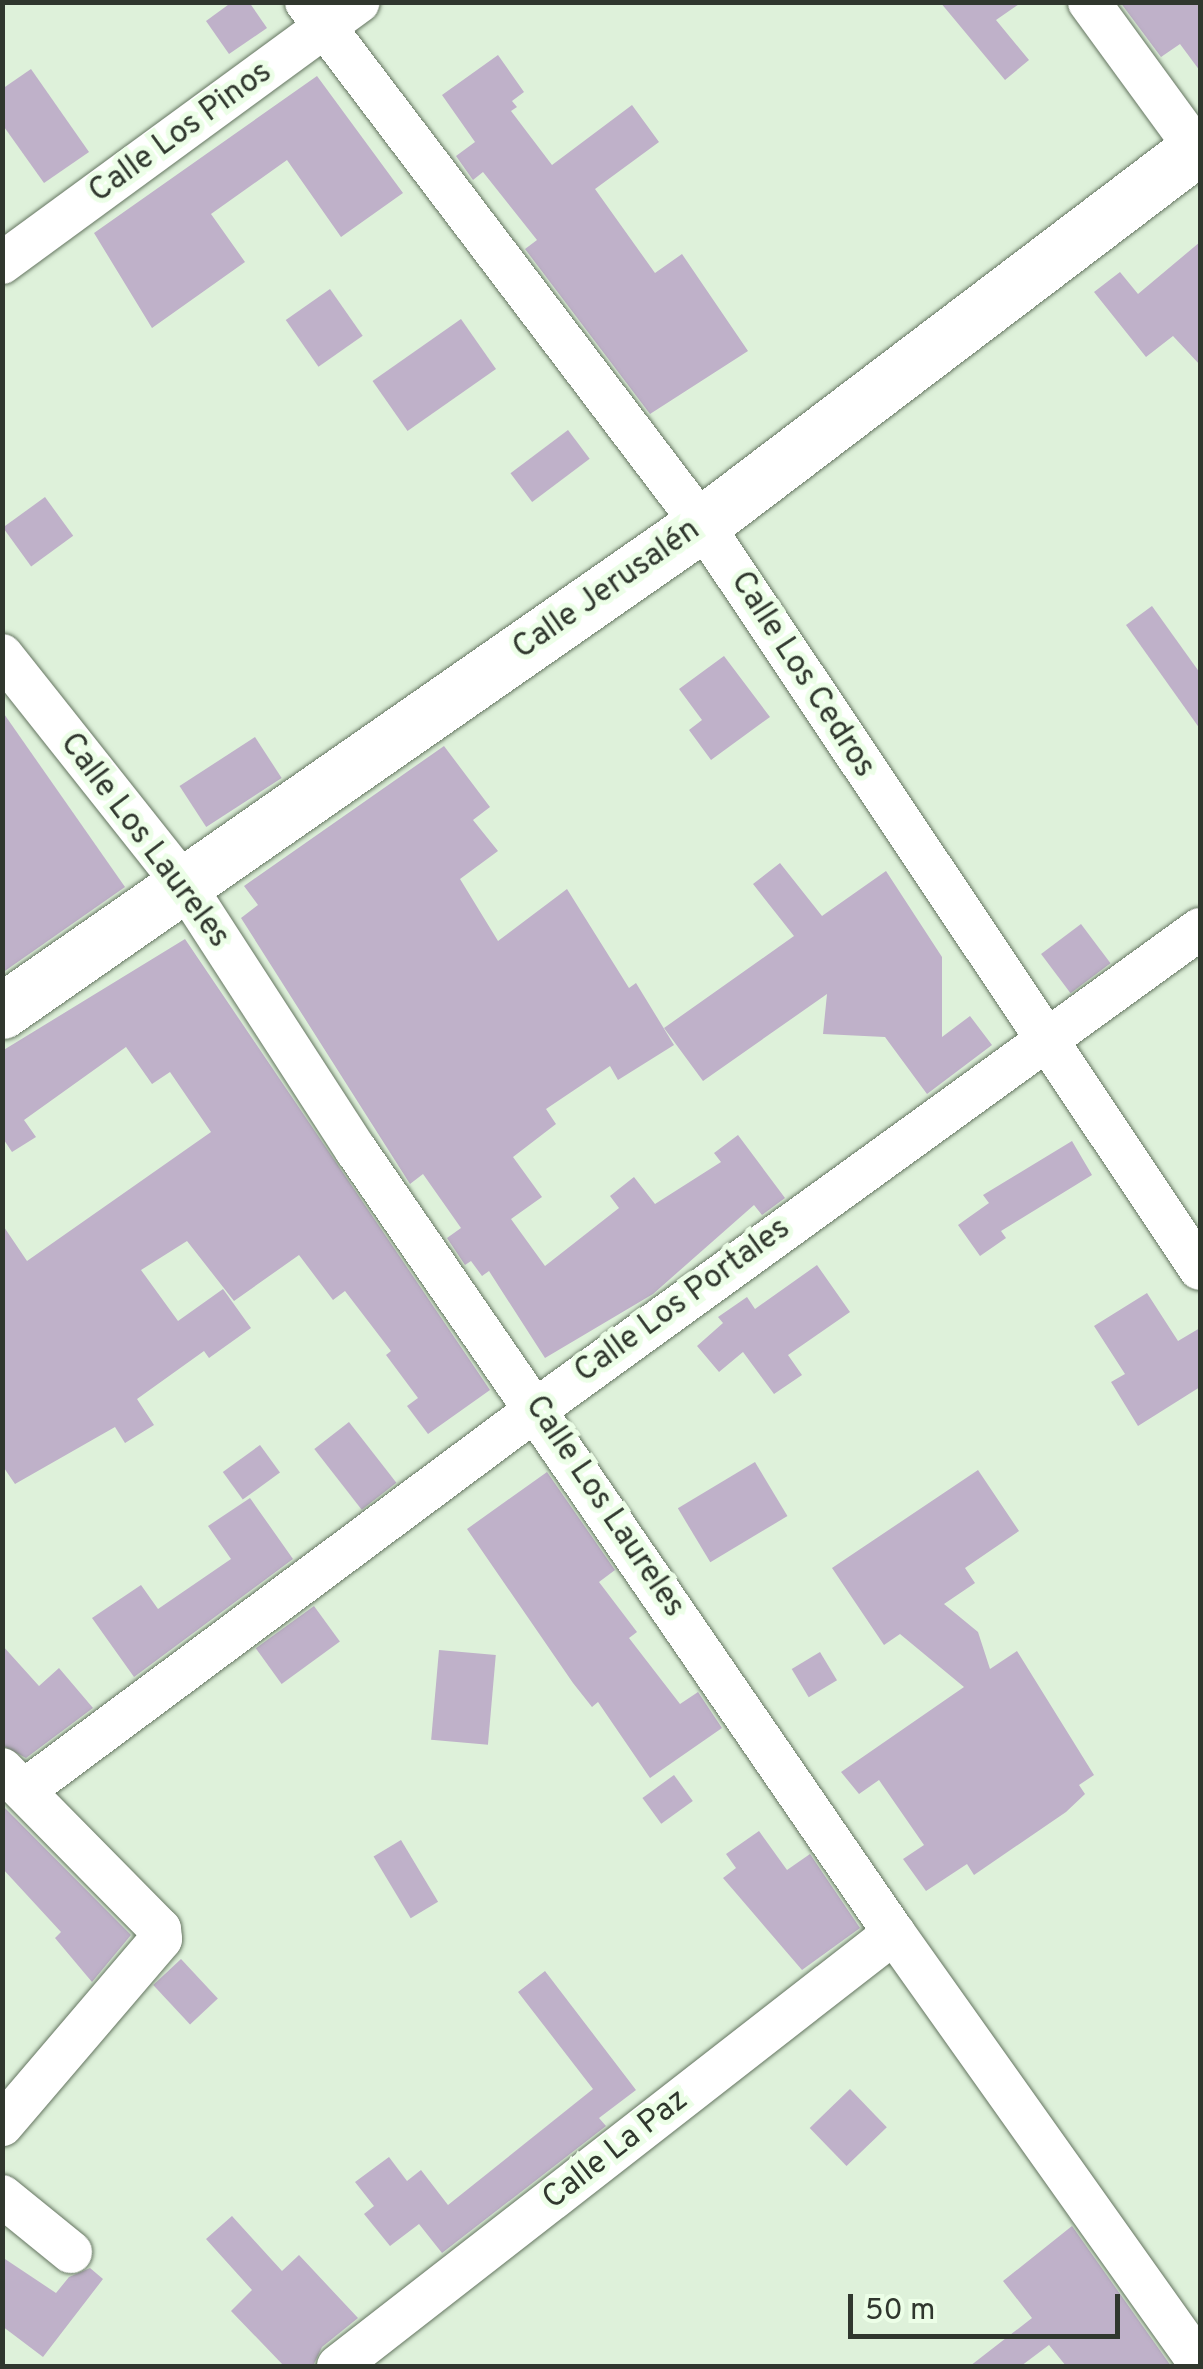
<!DOCTYPE html>
<html>
<head>
<meta charset="utf-8">
<style>
	body { margin:0 }
	#map { position:relative; width:1203px; height:2369px; overflow:hidden; background:#def1da; font-family:Overpass,sans-serif }
	div>[style] { position:absolute }
	[style*='--x'] { left:calc(var(--x)*1px); top:calc(var(--y)*1px); width:calc(var(--w)*1px); rotate:calc(var(--a)*1deg) }
	.building>* { inset:0; background:#bfb1c9; transform-origin:0 0 }
	.roads { filter:drop-shadow(0 0 2px #657561) drop-shadow(0 0 2px #657561) }
	.minor>* { height:42px; margin:-21px; padding:0 21px; transform-origin:21px; border-radius:21px; background:#fff }
	.tertiary>* { height:55px; margin:-27.5px; padding:0 27.5px; transform-origin:27.5px; border-radius:27.5px; background:#fff }
	span { translate:-50% -50%; white-space:nowrap; text-align:center; line-height:1.15; -webkit-text-stroke:10px #ecfee7; paint-order:stroke }
	.street-label { font-size:32px; color:#30372e }
	.frame { position:absolute; inset:0; border:5px solid #30372e; pointer-events:none }
	.scale { position:absolute; left:848px; top:2294px; width:272px; height:45px; box-sizing:border-box; border:5px solid #30372e; border-top:0; padding-left:12px; font-size:30px; line-height:35px; white-space:nowrap; color:#30372e; -webkit-text-stroke:8px #ecfee7; paint-order:stroke }
</style>
</head>
<body>
<div id="map">
	<div class="building">
		<i style="clip-path:polygon(232px 2px,249px 2px,267px 28px,229px 54px,206px 21px)"></i>
		<i style="clip-path:polygon(940px 2px,1022px 2px,996px 20px,1029px 60px,1005px 80px)"></i>
		<i style="clip-path:polygon(1120px 2px,1200px 2px,1200px 71px,1180px 44px,1161px 57px)"></i>
		<i style="clip-path:polygon(498px 55px,524px 92px,512px 101px,517px 107px,511px 111px,552px 165px,632px 105px,659px 142px,595px 189px,655px 273px,682px 254px,748px 351px,650px 414px,525px 249px,537px 240px,483px 172px,473px 180px,456px 156px,475px 142px,442px 95px)"></i>
		<i style="clip-path:polygon(31px 69px,89px 152px,44px 183px,2px 124px,2px 89px)"></i>
		<i style="clip-path:polygon(317px 76px,403px 193px,341px 237px,287px 160px,211px 214px,245px 262px,152px 328px,94px 233px)"></i>
		<i style="clip-path:polygon(1200px 242px,1200px 365px,1173px 336px,1146px 357px,1094px 292px,1120px 272px,1138px 294px)"></i>
		<i style="left:330px;top:289px;width:57px;height:54px;rotate:55deg"></i>
		<i style="left:461px;top:319px;width:61px;height:108px;rotate:55deg"></i>
		<i style="left:568px;top:430px;width:36px;height:72px;rotate:53deg"></i>
		<i style="left:45px;top:497px;width:48px;height:52px;rotate:54deg"></i>
		<i style="clip-path:polygon(1152px 606px,1200px 673px,1200px 729px,1126px 625px)"></i>
		<i style="clip-path:polygon(724px 656px,770px 717px,711px 760px,689px 730px,702px 720px,679px 689px)"></i>
		<i style="clip-path:polygon(2px 711px,125px 887px,2px 973px)"></i>
		<i style="left:255px;top:737px;width:49px;height:90px;rotate:57deg"></i>
		<i style="clip-path:polygon(444px 746px,490px 807px,473px 820px,498px 851px,460px 879px,498px 941px,567px 889px,629px 988px,636px 983px,674px 1045px,618px 1080px,610px 1066px,546px 1109px,556px 1124px,513px 1157px,542px 1197px,511px 1219px,545px 1266px,619px 1208px,610px 1196px,634px 1177px,655px 1204px,721px 1162px,714px 1153px,738px 1135px,785px 1198px,762px 1215px,754px 1205px,653px 1294px,545px 1358px,489px 1271px,482px 1276px,471px 1261px,465px 1265px,447px 1238px,461px 1228px,423px 1174px,410px 1184px,241px 918px,258px 905px,244px 886px)"></i>
		<i style="clip-path:polygon(780px 863px,822px 916px,886px 871px,942px 957px,942px 1037px,970px 1016px,992px 1045px,927px 1094px,885px 1037px,823px 1034px,827px 994px,703px 1081px,664px 1028px,794px 936px,753px 884px)"></i>
		<i style="left:1081px;top:924px;width:49px;height:50px;rotate:53deg"></i>
		<i style="clip-path:polygon(185px 939px,490px 1390px,428px 1434px,407px 1406px,418px 1398px,386px 1355px,391px 1351px,345px 1291px,333px 1300px,299px 1255px,234px 1301px,187px 1241px,141px 1270px,178px 1321px,223px 1289px,251px 1328px,209px 1358px,204px 1351px,137px 1399px,154px 1425px,125px 1443px,115px 1427px,15px 1484px,2px 1465px,2px 1224px,27px 1261px,211px 1132px,170px 1072px,152px 1084px,126px 1047px,24px 1120px,36px 1137px,12px 1152px,2px 1137px,2px 1051px)"></i>
		<i style="clip-path:polygon(1072px 1141px,1092px 1175px,1001px 1231px,1006px 1238px,980px 1256px,958px 1225px,989px 1203px,983px 1195px)"></i>
		<i style="clip-path:polygon(817px 1265px,850px 1312px,788px 1355px,802px 1375px,774px 1394px,743px 1352px,719px 1372px,697px 1346px,723px 1323px,718px 1317px,747px 1297px,755px 1309px)"></i>
		<i style="clip-path:polygon(1147px 1293px,1178px 1341px,1200px 1328px,1200px 1387px,1138px 1426px,1111px 1382px,1125px 1374px,1094px 1326px)"></i>
		<i style="left:349px;top:1422px;width:77px;height:44px;rotate:52deg"></i>
		<i style="left:260px;top:1445px;width:34px;height:46px;rotate:54deg"></i>
		<i style="left:755px;top:1462px;width:63px;height:90px;rotate:59deg"></i>
		<i style="clip-path:polygon(978px 1470px,1019px 1531px,965px 1568px,975px 1583px,944px 1604px,978px 1632px,990px 1669px,1017px 1651px,1094px 1775px,1079px 1785px,1085px 1794px,1066px 1812px,974px 1875px,967px 1864px,926px 1891px,903px 1859px,924px 1845px,879px 1780px,859px 1794px,841px 1772px,964px 1687px,900px 1634px,884px 1645px,832px 1568px)"></i>
		<i style="clip-path:polygon(547px 1472px,615px 1570px,599px 1582px,637px 1632px,629px 1638px,680px 1704px,698px 1692px,722px 1728px,650px 1778px,598px 1702px,592px 1707px,573px 1683px,467px 1529px)"></i>
		<i style="clip-path:polygon(250px 1498px,293px 1559px,134px 1677px,92px 1618px,141px 1585px,158px 1609px,231px 1559px,208px 1526px)"></i>
		<i style="left:314px;top:1606px;width:44px;height:72px;rotate:54deg"></i>
		<i style="clip-path:polygon(2px 1645px,39px 1686px,59px 1668px,93px 1708px,26px 1758px,2px 1745px)"></i>
		<i style="left:439px;top:1650px;width:57px;height:90px;rotate:5deg"></i>
		<i style="left:820px;top:1652px;width:33px;height:33px;rotate:59deg"></i>
		<i style="left:674px;top:1775px;width:32px;height:39px;rotate:54deg"></i>
		<i style="clip-path:polygon(2px 1805px,131px 1935px,92px 1982px,55px 1938px,61px 1932px,2px 1868px)"></i>
		<i style="clip-path:polygon(759px 1831px,787px 1870px,810px 1854px,860px 1928px,802px 1970px,723px 1878px,736px 1868px,726px 1854px)"></i>
		<i style="left:401px;top:1840px;width:72px;height:32px;rotate:59deg"></i>
		<i style="left:181px;top:1959px;width:54px;height:38px;rotate:47deg"></i>
		<i style="clip-path:polygon(545px 1971px,636px 2090px,599px 2118px,606px 2126px,442px 2253px,419px 2224px,390px 2246px,364px 2214px,374px 2206px,355px 2182px,389px 2157px,407px 2181px,421px 2170px,448px 2205px,593px 2089px,518px 1992px)"></i>
		<i style="left:850px;top:2089px;width:53px;height:56px;rotate:46deg"></i>
		<i style="clip-path:polygon(232px 2216px,282px 2271px,299px 2255px,358px 2318px,322px 2347px,313px 2366px,284px 2366px,231px 2311px,252px 2290px,206px 2239px)"></i>
		<i style="clip-path:polygon(1072px 2226px,1171px 2366px,1066px 2366px,1049px 2345px,1021px 2366px,970px 2366px,1032px 2318px,1003px 2281px)"></i>
		<i style="clip-path:polygon(2px 2257px,56px 2293px,69px 2277px,90px 2268px,103px 2279px,43px 2357px,2px 2326px)"></i>
	</div>
	<div class="roads">
		<div class="minor">
			<i style="--x:306;--y:2;--w:655;--a:52.82"></i>
			<i style="--x:702;--y:524;--w:896;--a:56.24"></i>
			<i style="--x:1089;--y:2;--w:188;--a:53.9"></i>
			<i style="--x:2;--y:263;--w:442;--a:-36.2"></i>
			<i style="--x:2;--y:655;--w:295;--a:51.6"></i>
			<i style="--x:185;--y:886;--w:315;--a:57.1"></i>
			<i style="--x:356;--y:1150;--w:950;--a:55.51"></i>
			<i style="--x:894;--y:1933;--w:529;--a:54.63"></i>
			<i style="--x:2;--y:1769;--w:225;--a:45.4"></i>
			<i style="--x:160;--y:1929;--w:10;--a:84"></i>
			<i style="--x:161;--y:1939;--w:245;--a:130.5"></i>
			<i style="--x:26;--y:1789;--w:638;--a:-36.65"></i>
			<i style="--x:538;--y:1408;--w:817;--a:-35.89"></i>
			<i style="--x:2;--y:2196;--w:89;--a:39.1"></i>
			<i style="--x:338;--y:2366;--w:705;--a:-37.91"></i>
		</div>
		<div class="tertiary">
			<i style="--x:2;--y:1011;--w:853;--a:-34.83"></i>
			<i style="--x:702;--y:524;--w:625;--a:-37.2"></i>
		</div>
	</div>
	<div class="street-label">
		<span style="left:181px;top:133px;rotate:-36deg">Calle Los Pinos</span>
		<span style="left:607px;top:590px;rotate:-35deg">Calle Jerusalén</span>
		<span style="left:802px;top:675px;rotate:57deg">Calle Los Cedros</span>
		<span style="left:144px;top:841px;rotate:53deg">Calle Los Laureles</span>
		<span style="left:683px;top:1301px;rotate:-36deg">Calle Los Portales</span>
		<span style="left:604px;top:1507px;rotate:56deg">Calle Los Laureles</span>
		<span style="left:616px;top:2150px;rotate:-38deg">Calle La Paz</span>
	</div>
	<div class="frame"></div>
	<div class="scale">50 m</div>
</div>
</body>
</html>
